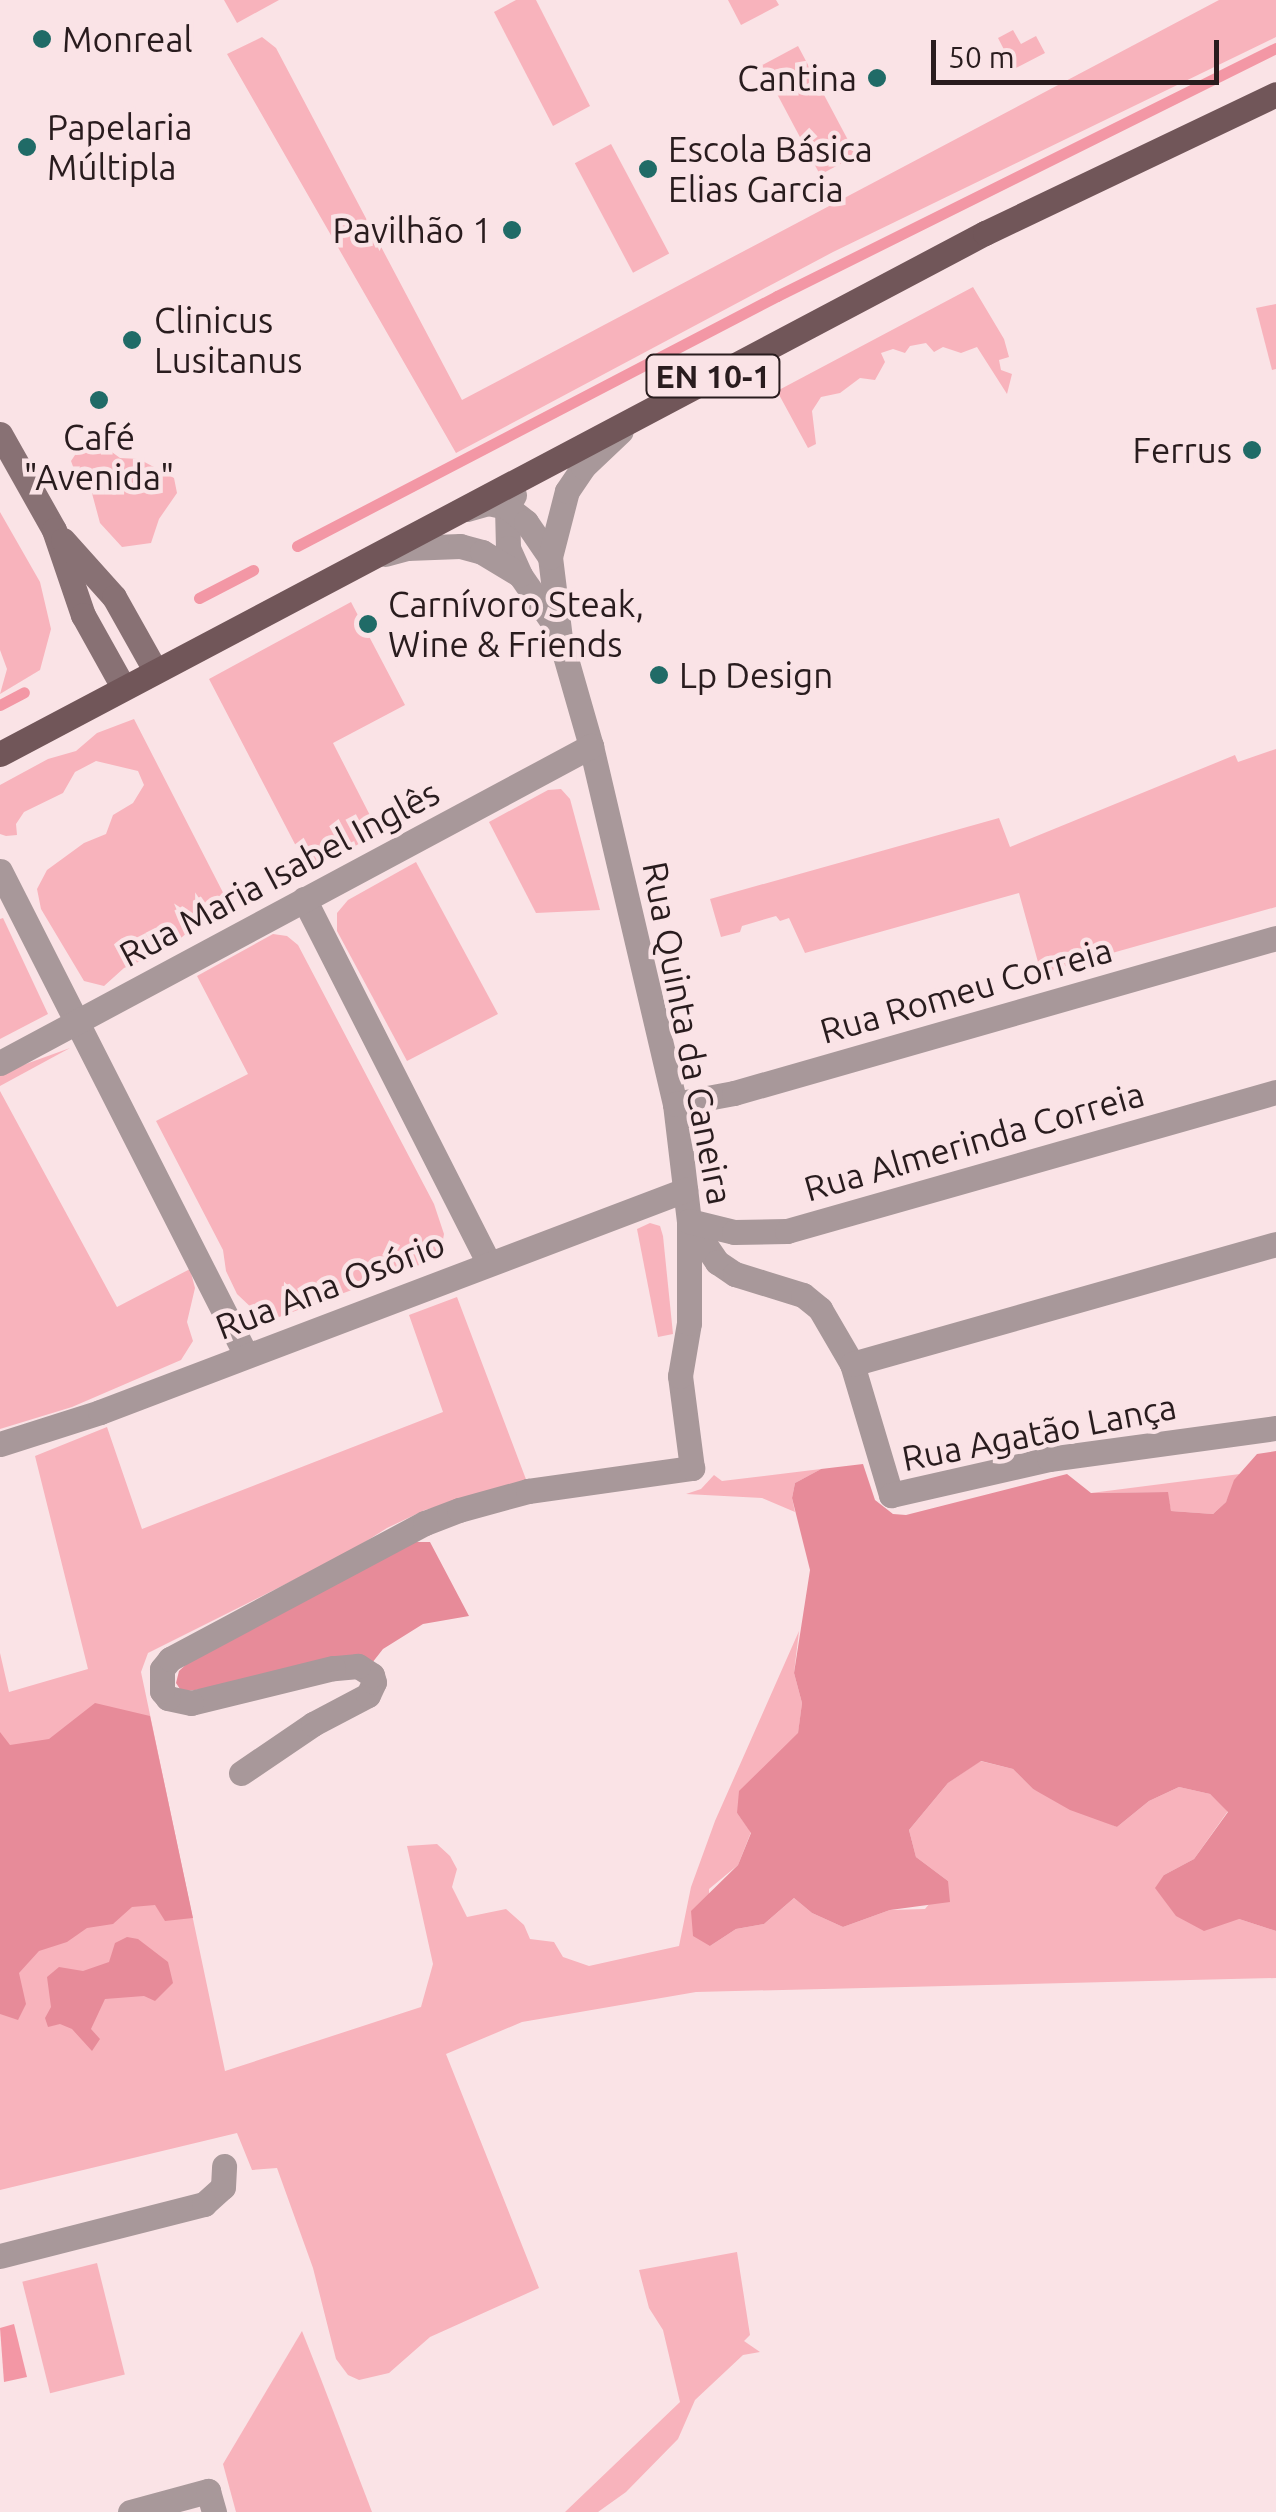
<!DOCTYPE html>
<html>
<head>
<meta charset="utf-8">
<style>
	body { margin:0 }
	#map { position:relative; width:1276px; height:2512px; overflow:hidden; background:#fae3e6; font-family:Ubuntu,sans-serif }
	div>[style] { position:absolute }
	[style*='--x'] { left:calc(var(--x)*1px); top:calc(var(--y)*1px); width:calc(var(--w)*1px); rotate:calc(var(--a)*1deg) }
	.green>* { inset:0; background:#f8b3bc; transform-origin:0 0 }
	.forest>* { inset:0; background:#e78b99 }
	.water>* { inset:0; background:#f397a5 }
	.stream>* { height:11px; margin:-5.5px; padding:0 5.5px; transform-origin:5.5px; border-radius:5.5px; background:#f397a5 }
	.street>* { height:25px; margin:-12.5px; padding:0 12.5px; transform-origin:12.5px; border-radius:12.5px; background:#a8989a }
	.secondary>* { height:25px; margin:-12.5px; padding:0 12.5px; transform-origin:12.5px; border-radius:12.5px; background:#887174 }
	.primary>* { height:25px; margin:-12.5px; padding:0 12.5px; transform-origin:12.5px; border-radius:12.5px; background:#715659 }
	.dots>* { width:28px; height:28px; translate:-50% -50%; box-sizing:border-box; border:5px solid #fae3e6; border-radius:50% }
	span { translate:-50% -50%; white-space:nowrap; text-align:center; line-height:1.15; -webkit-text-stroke:9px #fae3e6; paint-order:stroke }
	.shield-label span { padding:2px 8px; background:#fae3e6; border:2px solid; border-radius:8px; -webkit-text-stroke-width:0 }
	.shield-label { font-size:32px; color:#291c1e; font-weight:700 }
	.poi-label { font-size:35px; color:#291c1e }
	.left { translate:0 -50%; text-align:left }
	.right { translate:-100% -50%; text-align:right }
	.street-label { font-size:35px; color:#291c1e }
	.scale { position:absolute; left:931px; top:40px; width:288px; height:45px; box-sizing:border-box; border:5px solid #291c1e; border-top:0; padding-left:12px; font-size:30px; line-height:35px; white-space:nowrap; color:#291c1e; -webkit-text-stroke:8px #fae3e6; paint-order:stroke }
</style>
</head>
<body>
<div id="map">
	<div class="green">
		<i style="clip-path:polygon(224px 0,279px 0,237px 23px)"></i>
		<i style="clip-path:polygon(516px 0,536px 0,590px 106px,553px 126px,494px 12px)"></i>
		<i style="clip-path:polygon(728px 0,776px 0,779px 5px,741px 25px)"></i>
		<i style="clip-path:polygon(1219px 0,1276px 0,1276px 37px,833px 252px,456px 453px,227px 54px,262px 37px,276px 48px,462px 400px)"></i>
		<i style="clip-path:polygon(1013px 30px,1021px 44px,1036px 36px,1045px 53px,1014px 69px,998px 38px)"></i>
		<i style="left:798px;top:46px;width:124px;height:41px;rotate:62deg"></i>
		<i style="left:611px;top:144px;width:124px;height:41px;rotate:62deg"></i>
		<i style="clip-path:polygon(973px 287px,1004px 339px,1009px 357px,999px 360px,1001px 370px,1012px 374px,1007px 394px,977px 347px,961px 353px,943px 347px,934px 352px,926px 343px,910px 346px,905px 353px,893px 349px,881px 353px,885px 362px,875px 380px,860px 378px,840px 393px,821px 397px,812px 411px,816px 444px,808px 448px,777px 391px)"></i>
		<i style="clip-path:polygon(1276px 304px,1276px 369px,1272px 370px,1256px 308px)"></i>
		<i style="clip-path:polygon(97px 441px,120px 458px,139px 459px,174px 478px,177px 493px,159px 519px,151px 543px,122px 547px,100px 523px,90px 486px,75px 472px,71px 461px,83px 443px)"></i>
		<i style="clip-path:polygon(0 512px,40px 582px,51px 629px,40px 670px,0 694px,7px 669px,0 650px)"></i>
		<i style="clip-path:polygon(351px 602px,405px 705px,333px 743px,379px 833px,309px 871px,209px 679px)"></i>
		<i style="clip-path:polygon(134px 719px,233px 912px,191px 929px,169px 949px,124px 968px,104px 986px,84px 981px,41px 909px,37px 889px,47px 870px,84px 843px,106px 834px,113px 815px,133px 803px,144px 785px,138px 771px,96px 761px,75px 772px,63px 793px,24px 812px,16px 824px,17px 835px,6px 836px,0 834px,0 785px,48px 759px,76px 751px,97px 733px)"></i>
		<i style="clip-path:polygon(1276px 749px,1276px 907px,1041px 973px,1019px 893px,805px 953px,789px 918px,780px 921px,776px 916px,742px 926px,740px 932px,721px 937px,710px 899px,999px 818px,1010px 847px,1235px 755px,1238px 762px)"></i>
		<i style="clip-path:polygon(561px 789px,570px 799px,600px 910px,536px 913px,489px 822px,548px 790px)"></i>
		<i style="clip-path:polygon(416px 862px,498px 1014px,407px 1061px,337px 931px,337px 913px,348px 900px)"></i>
		<i style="clip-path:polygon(3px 918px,48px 1014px,0 1039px,0 919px)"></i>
		<i style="clip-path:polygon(273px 934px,287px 936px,298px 945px,434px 1204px,444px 1234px,442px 1245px,422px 1264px,279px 1317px,256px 1312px,237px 1294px,226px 1271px,223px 1250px,156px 1121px,248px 1074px,197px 976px)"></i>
		<i style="clip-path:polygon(70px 1048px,0 1086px,0 1075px,12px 1069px)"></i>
		<i style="clip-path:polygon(0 1091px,117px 1307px,190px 1269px,195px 1288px,187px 1322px,193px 1341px,181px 1360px,72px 1407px,0 1429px)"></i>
		<i style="clip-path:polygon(650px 1223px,660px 1226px,663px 1236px,673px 1334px,658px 1337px,637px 1229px)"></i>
		<i style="clip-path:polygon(457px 1297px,527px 1482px,425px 1510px,387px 1528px,346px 1554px,148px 1653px,141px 1672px,225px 2071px,421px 2007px,433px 1964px,407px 1846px,437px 1844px,450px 1856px,457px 1869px,452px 1887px,467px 1917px,506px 1909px,524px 1925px,530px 1939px,554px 1942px,563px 1957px,589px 1966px,679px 1946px,691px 1887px,715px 1821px,799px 1631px,794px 1673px,802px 1703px,798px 1734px,737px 1813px,751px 1832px,738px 1865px,709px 1889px,710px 1946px,736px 1929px,764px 1924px,794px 1898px,812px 1913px,843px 1927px,890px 1910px,925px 1909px,948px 1881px,916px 1857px,909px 1830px,948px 1783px,980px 1761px,1013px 1769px,1033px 1789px,1117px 1827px,1149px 1801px,1179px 1787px,1210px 1794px,1228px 1811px,1194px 1859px,1164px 1875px,1239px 1919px,1276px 1931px,1276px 1978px,696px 1992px,522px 2022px,446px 2054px,539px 2288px,430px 2337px,389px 2373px,359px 2380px,348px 2375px,336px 2359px,313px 2268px,277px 2168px,252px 2170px,237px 2133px,0 2190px,0 1653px,9px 1692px,88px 1669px,35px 1456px,107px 1427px,142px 1529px,443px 1412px,409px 1315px)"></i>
		<i style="clip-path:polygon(821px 1469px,795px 1483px,792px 1498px,795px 1512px,762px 1498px,686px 1494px,701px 1489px,714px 1475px,722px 1481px)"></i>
		<i style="clip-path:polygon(1240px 1474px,1226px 1502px,1213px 1514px,1171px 1511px,1167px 1492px,1091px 1493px)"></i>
		<i style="clip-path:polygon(737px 2252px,750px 2335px,744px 2341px,760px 2352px,743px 2355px,695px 2400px,678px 2439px,626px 2492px,598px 2512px,565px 2512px,680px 2402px,663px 2330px,649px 2308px,639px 2270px)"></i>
		<i style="left:97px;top:2263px;width:115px;height:77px;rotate:76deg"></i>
		<i style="clip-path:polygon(302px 2331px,319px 2374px,372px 2512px,236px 2512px,223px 2464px)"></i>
	</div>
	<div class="forest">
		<i style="clip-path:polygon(1276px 1451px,1276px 1931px,1239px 1919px,1204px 1931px,1176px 1916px,1155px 1888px,1164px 1875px,1194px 1859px,1228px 1812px,1210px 1794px,1179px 1787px,1149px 1801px,1117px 1827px,1070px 1810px,1033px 1789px,1013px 1769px,981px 1761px,948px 1783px,909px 1830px,916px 1857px,948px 1881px,950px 1902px,890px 1910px,843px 1927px,812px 1913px,794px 1898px,764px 1924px,736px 1929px,710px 1946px,693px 1936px,691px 1911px,738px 1865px,751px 1833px,737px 1813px,739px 1791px,798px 1733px,802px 1703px,794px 1673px,810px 1570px,792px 1498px,795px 1483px,821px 1469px,863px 1464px,875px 1500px,893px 1514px,906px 1515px,1067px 1474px,1091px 1493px,1168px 1492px,1171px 1511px,1213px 1514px,1226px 1502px,1234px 1480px,1257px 1454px)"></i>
		<i style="clip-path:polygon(412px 1542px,430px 1542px,469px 1616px,423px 1624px,383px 1649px,372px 1663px,182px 1692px,176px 1683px,179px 1671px,191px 1660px)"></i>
		<i style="clip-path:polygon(95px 1703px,150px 1716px,193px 1918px,165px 1921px,155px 1905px,132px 1907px,113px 1924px,87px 1928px,67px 1942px,39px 1951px,19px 1973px,26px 2004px,18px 2020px,0 2014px,0 1732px,10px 1745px,49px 1739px)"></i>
		<i style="clip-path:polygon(127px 1937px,138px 1939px,168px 1962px,173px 1983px,155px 2001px,144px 1996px,105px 1999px,91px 2029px,100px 2039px,92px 2051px,72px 2029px,60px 2024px,48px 2027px,45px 2018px,51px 2007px,47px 1977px,59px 1967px,83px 1971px,109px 1962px,115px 1943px)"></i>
	</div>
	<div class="water">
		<i style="clip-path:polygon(14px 2324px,27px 2377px,4px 2382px,0 2328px)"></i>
	</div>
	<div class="stream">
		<i style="--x:297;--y:546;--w:541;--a:-27.51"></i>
		<i style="--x:777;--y:296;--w:557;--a:-26.43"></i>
		<i style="--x:199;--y:598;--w:61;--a:-27.4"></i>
		<i style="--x:0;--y:705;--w:27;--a:-28"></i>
	</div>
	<div class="street">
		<i style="--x:514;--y:495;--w:14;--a:120"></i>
		<i style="--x:507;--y:507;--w:41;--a:88.6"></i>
		<i style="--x:508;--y:548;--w:30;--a:66"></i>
		<i style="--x:520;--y:575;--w:55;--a:55.4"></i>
		<i style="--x:467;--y:509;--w:22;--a:-16"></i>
		<i style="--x:488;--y:503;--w:19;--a:12"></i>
		<i style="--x:507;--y:507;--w:24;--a:38"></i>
		<i style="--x:526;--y:522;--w:42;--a:55.6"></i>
		<i style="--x:550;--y:557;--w:82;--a:83"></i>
		<i style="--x:560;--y:638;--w:112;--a:74"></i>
		<i style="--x:591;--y:746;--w:368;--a:76.8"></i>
		<i style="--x:675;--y:1104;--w:118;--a:83.2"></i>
		<i style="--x:689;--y:1221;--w:50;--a:55.7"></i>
		<i style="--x:717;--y:1262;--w:22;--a:34"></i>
		<i style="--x:735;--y:1274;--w:71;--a:17.2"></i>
		<i style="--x:803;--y:1295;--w:22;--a:39"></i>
		<i style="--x:820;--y:1309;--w:64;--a:59.8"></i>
		<i style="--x:852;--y:1364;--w:137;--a:73.4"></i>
		<i style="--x:891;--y:1495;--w:162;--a:-12.8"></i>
		<i style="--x:1049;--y:1459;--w:229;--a:-7.8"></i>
		<i style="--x:385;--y:554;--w:23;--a:-15"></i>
		<i style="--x:407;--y:548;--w:53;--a:-2.2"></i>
		<i style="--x:460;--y:546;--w:23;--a:15"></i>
		<i style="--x:482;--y:552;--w:44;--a:31.2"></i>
		<i style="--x:550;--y:557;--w:68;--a:-75.6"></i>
		<i style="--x:567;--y:491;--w:29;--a:-56"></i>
		<i style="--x:583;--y:467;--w:52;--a:-43.5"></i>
		<i style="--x:0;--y:871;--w:543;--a:63.06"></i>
		<i style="--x:304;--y:899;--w:407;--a:63.1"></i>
		<i style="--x:0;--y:1063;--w:671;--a:-28.21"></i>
		<i style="--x:675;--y:1104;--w:60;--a:-10.6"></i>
		<i style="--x:734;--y:1093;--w:564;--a:-15.96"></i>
		<i style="--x:852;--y:1364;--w:441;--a:-15.8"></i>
		<i style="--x:0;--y:1444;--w:105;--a:-17.7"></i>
		<i style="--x:100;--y:1412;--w:626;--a:-20.78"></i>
		<i style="--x:241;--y:1773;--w:87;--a:-34.2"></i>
		<i style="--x:313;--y:1724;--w:62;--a:-27.8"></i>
		<i style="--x:368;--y:1695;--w:14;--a:-65"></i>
		<i style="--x:374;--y:1682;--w:7;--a:-106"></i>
		<i style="--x:372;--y:1675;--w:17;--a:-147"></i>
		<i style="--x:358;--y:1666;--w:25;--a:175"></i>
		<i style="--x:333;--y:1668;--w:146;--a:166.2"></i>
		<i style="--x:191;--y:1703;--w:24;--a:-168"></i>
		<i style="--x:168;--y:1698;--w:9;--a:-131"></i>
		<i style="--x:162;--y:1691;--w:22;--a:-90"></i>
		<i style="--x:162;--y:1669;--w:13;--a:-51"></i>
		<i style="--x:170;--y:1659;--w:289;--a:-28.1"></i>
		<i style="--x:425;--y:1523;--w:36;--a:-21"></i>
		<i style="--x:459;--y:1510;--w:72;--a:-15.4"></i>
		<i style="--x:528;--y:1491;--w:166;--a:-8"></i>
		<i style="--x:692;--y:1468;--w:93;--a:-97.4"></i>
		<i style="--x:680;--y:1376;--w:54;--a:-80.4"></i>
		<i style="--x:689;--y:1323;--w:102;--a:-90"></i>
		<i style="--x:689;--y:1221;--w:46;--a:13.7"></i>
		<i style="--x:734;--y:1232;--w:53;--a:-1.1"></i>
		<i style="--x:787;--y:1231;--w:508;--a:-15.87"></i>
		<i style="--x:0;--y:2256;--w:211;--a:-14.3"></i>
		<i style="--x:204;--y:2204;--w:25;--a:-42"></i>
		<i style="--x:223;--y:2187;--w:21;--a:-87"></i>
		<i style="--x:130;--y:2512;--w:81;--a:-15.1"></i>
		<i style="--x:208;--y:2491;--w:22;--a:74"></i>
	</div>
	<div class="secondary">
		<i style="--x:0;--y:434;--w:110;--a:60.6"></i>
		<i style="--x:54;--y:530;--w:90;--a:71.2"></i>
		<i style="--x:83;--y:615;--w:82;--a:60.9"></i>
		<i style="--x:63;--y:540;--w:76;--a:48.2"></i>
		<i style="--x:114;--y:597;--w:84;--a:60.7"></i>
	</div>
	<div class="primary">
		<i style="--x:0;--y:754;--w:1114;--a:-27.88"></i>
		<i style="--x:985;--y:233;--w:322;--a:-25.5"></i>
	</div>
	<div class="dots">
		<i style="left:42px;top:39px;background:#206b67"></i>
		<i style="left:877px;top:78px;background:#206b67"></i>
		<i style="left:27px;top:147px;background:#206b67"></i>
		<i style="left:648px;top:169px;background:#206b67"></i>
		<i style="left:512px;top:230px;background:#206b67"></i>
		<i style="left:132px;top:340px;background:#206b67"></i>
		<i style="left:99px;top:400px;background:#206b67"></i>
		<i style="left:1252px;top:450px;background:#206b67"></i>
		<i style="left:368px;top:624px;background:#206b67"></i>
		<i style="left:659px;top:675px;background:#206b67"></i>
	</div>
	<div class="shield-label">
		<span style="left:713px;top:376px">EN 10-1</span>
	</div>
	<div class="poi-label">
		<span class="left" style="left:62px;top:39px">Monreal</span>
		<span class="right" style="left:857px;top:78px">Cantina</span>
		<span class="left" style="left:47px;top:147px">Papelaria<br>Múltipla</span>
		<span class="left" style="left:668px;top:169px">Escola Básica<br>Elias Garcia</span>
		<span class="right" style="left:492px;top:230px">Pavilhão 1</span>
		<span class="left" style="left:154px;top:340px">Clinicus<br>Lusitanus</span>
		<span style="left:99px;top:457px">Café<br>"Avenida"</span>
		<span class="right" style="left:1232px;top:450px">Ferrus</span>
		<span class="left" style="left:388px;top:624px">Carnívoro Steak,<br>Wine &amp; Friends</span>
		<span class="left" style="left:679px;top:675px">Lp Design</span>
	</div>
	<div class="street-label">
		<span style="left:279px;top:873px;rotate:-28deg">Rua Maria Isabel Inglês</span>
		<span style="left:966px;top:990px;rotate:-16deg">Rua Romeu Correia</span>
		<span style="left:688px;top:1033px;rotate:79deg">Rua Quinta da Caneira</span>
		<span style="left:974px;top:1141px;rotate:-16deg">Rua Almerinda Correia</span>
		<span style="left:330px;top:1285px;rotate:-21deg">Rua Ana Osório</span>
		<span style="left:1039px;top:1432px;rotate:-11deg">Rua Agatão Lança</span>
	</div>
	<div class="scale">50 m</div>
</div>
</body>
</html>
